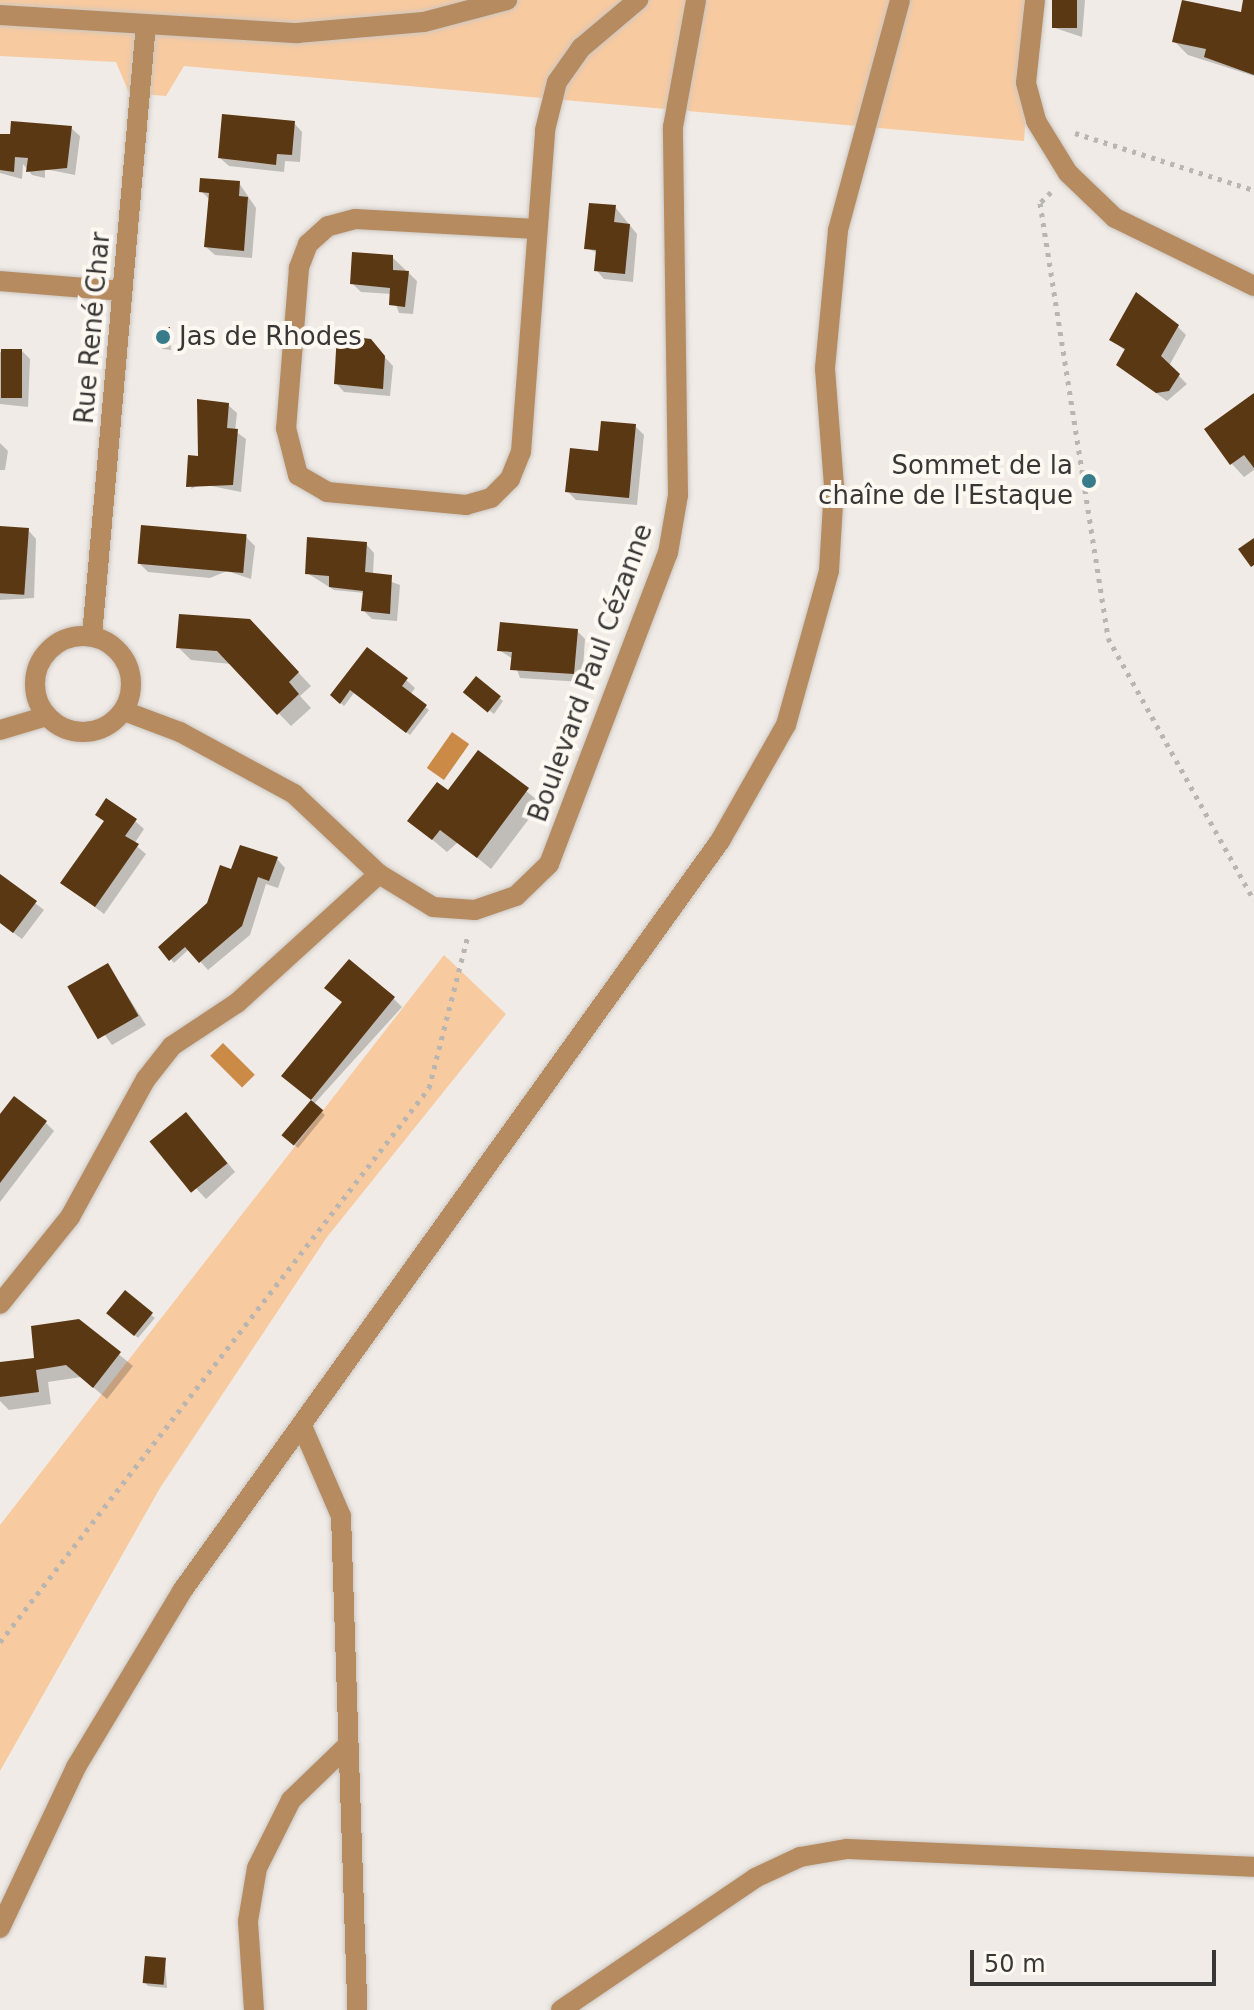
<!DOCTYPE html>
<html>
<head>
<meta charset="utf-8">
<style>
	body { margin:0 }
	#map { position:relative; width:1254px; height:2010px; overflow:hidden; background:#f0ebe6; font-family:"DejaVu Sans",sans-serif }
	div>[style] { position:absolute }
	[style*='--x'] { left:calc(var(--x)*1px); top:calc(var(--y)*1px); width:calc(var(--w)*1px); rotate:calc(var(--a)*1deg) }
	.green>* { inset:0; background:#f7caa0 }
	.water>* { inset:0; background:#cc8a47; transform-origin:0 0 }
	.shadow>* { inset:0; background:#0003; transform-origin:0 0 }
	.building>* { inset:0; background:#5a3814; transform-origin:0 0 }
	.path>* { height:5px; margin-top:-2.5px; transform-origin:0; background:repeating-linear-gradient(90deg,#b9b5b1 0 4px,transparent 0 10px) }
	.roads { filter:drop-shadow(0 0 2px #cbc7c3) drop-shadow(0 0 2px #cbc7c3) }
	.minor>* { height:20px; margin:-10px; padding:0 10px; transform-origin:10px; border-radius:10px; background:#b78b60 }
	.minor>.ring { margin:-10px; padding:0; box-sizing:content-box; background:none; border:20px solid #b78b60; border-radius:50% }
	.dots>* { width:22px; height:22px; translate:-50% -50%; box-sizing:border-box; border:4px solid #fef8f3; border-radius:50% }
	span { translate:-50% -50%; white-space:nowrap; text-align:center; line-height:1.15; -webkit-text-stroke:8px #fef8f3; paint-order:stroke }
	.street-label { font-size:26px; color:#393735 }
	.poi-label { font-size:26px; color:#393735 }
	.left { translate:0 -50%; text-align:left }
	.right { translate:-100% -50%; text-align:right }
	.scale { position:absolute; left:970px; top:1950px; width:246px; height:36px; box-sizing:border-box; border:4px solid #393735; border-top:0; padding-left:10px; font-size:24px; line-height:28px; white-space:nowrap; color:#393735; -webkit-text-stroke:6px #fef8f3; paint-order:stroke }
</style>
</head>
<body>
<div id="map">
	<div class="green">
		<i style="clip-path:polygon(0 0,1035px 0,1024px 141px,184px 66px,166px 96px,129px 93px,116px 62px,0 56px)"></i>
		<i style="clip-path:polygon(444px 955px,506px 1014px,327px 1237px,160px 1488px,0 1771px,0 1525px)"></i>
	</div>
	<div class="water">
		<i style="left:452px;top:732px;width:21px;height:44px;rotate:35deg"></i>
		<i style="left:223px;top:1043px;width:45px;height:18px;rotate:45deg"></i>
	</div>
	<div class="shadow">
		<i style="clip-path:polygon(1054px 0,1085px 0,1082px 37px,1052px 27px)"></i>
		<i style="clip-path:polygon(1244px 0,1254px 0,1254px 76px,1188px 55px,1175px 42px,1242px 14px)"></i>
		<i style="clip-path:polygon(294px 123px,302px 132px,300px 162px,285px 161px,284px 172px,229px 166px,220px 158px)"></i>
		<i style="clip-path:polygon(71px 128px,80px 136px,75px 175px,45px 169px,45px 178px,32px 175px,23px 164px,22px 179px,0 173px,0 136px)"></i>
		<i style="clip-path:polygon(239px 183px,256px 208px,252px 258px,215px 255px,206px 247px,211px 201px,201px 191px)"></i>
		<i style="clip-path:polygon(615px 207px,637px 234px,633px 282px,604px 279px,596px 270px,598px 253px,586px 248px)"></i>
		<i style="clip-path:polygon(392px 257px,417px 281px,413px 314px,399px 313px,392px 294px,361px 292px,352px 283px)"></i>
		<i style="clip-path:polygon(1177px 326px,1186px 335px,1169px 366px,1187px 384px,1167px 401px,1118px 365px,1126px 351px,1111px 340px)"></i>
		<i style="clip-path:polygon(169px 329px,171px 350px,163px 349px,159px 346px)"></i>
		<i style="clip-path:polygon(378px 350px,393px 366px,390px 396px,344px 392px,336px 383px)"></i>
		<i style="clip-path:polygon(22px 351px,30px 359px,28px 407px,0 404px,0 352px)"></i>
		<i style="clip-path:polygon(1254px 395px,1254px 470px,1244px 477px,1232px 464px)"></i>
		<i style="clip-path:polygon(228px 405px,237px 413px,235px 431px,246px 439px,241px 492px,201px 484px,191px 489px,198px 458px)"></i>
		<i style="clip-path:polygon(635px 426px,644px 435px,637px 505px,576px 500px,567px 491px)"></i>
		<i style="clip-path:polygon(0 443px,8px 451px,5px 470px,0 470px)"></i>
		<i style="clip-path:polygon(0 528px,28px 530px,36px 539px,34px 598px,0 600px)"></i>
		<i style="clip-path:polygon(246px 537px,255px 546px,251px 579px,227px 571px,210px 578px,148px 572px,140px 564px)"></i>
		<i style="clip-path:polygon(366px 544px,374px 553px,373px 575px,400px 585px,397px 621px,372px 619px,363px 610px,365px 593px,334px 590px,307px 573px)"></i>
		<i style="clip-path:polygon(577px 631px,585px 639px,582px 682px,520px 678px,513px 659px,499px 650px)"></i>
		<i style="clip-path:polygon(263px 635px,311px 686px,300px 696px,311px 708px,291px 726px,231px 664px,191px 660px,178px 647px)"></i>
		<i style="clip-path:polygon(367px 650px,406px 680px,415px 688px,410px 695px,429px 710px,410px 735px,354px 693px,344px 706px,332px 695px)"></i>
		<i style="clip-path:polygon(477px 679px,503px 701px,494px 714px,470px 696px)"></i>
		<i style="clip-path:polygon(478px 753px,541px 803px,491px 869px,458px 842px,447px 852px,410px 821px,456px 798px)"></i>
		<i style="clip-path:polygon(97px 814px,135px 821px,144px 829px,134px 844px,146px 854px,104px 914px,63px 883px,105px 822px)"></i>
		<i style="clip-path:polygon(277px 859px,285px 868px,278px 888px,266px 884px,250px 935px,208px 970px,189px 949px,174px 963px,160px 947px)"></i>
		<i style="clip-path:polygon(0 876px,44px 910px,22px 939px,0 923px)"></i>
		<i style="clip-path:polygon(108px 965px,146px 1025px,112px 1045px,70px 987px)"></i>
		<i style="clip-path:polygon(393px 998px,402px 1007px,313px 1105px,325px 1115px,298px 1148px,284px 1136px,313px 1100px,288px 1080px)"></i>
		<i style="clip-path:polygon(0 1117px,45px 1122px,54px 1131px,0 1202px)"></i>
		<i style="clip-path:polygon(195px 1123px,235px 1172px,206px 1199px,155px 1144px)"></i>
		<i style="left:125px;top:1293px;width:39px;height:26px;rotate:40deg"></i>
		<i style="clip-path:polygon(78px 1321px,133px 1366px,107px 1399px,81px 1377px,48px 1382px,51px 1404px,9px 1410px,0 1401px,0 1365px,37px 1360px)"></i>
		<i style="clip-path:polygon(165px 1960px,167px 1988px,148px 1986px,145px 1983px)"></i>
	</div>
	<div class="building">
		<i style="left:1052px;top:0;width:25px;height:28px"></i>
		<i style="clip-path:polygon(1182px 0,1241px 12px,1243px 0,1254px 0,1254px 75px,1204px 57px,1206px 49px,1172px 42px)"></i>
		<i style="clip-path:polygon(222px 114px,295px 121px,292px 155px,277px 154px,276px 165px,218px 158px)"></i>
		<i style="clip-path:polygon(11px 121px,72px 126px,67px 168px,26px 172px,28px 158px,15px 157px,14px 172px,0 170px,0 134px,10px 134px)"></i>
		<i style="clip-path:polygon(200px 178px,240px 181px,239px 196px,248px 197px,244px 251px,204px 247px,209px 193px,199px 192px)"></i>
		<i style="clip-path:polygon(589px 203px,616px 205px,614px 222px,630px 224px,625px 274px,594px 271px,596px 250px,584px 249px)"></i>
		<i style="clip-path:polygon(352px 252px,393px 255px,393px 270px,409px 271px,405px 307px,389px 305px,390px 288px,350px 284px)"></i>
		<i style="clip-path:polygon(1136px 292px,1179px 325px,1161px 356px,1180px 374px,1169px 391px,1156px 393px,1116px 365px,1125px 349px,1109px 340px)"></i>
		<i style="left:159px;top:327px;width:11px;height:19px"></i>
		<i style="clip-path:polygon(337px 335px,371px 339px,385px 356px,383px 389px,334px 384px)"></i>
		<i style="left:1px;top:349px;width:21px;height:49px"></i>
		<i style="clip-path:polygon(1254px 393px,1254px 468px,1244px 455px,1230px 465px,1204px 429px)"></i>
		<i style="clip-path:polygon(197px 399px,229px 403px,227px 428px,238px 429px,233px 485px,186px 487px,188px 455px,198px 456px)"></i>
		<i style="clip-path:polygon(601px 421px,636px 424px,629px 498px,565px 492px,570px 448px,598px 451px)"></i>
		<i style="left:141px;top:525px;width:106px;height:39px;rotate:5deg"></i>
		<i style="left:0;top:526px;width:29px;height:67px;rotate:4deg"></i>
		<i style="clip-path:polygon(307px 537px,367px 542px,365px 572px,392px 575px,390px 614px,361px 611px,363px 591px,329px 587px,329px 576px,305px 574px)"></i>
		<i style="clip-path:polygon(1254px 538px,1254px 565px,1251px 567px,1238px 549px)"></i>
		<i style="clip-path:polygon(179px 614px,250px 619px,299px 672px,289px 682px,299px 694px,277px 715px,217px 651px,176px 648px)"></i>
		<i style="clip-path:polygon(500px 622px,578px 629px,574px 674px,510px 670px,512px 652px,497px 651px)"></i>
		<i style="clip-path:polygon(367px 647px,408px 678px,402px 686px,427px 705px,406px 733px,350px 690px,340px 704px,330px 695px)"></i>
		<i style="left:476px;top:676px;width:32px;height:21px;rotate:39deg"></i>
		<i style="clip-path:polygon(478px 750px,529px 788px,477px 858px,440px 830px,432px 840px,407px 821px,437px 782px,448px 790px)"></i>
		<i style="clip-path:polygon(106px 798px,137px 819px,125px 836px,139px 844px,95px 907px,60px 883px,104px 821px,95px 815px)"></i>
		<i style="clip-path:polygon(240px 845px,278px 857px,269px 881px,258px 877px,242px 926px,199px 963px,185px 947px,169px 961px,158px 947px,207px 903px,220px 865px,231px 869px)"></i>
		<i style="clip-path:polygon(0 874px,37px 901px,13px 933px,0 923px)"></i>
		<i style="clip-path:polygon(349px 959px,395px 997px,311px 1100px,281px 1076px,342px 1002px,324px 988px)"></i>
		<i style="left:108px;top:963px;width:61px;height:47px;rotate:60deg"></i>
		<i style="clip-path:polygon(14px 1096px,47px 1121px,0 1183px,0 1114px)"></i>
		<i style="left:311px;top:1100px;width:16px;height:46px;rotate:40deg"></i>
		<i style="left:186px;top:1112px;width:66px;height:47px;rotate:51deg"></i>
		<i style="left:125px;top:1290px;width:36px;height:30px;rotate:39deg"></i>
		<i style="clip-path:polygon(79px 1319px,121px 1352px,93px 1388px,66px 1365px,36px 1370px,39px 1392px,0 1397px,0 1362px,34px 1358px,31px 1326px)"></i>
		<i style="left:145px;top:1956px;width:21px;height:27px;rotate:5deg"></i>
	</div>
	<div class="path">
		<i style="--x:1075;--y:133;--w:188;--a:17.7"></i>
		<i style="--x:1051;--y:192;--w:16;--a:135"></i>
		<i style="--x:1040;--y:203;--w:440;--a:81.1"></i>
		<i style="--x:1108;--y:638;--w:300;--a:60.9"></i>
		<i style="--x:0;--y:1642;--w:701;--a:-52.25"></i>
		<i style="--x:429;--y:1088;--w:158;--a:-75.7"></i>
	</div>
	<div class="roads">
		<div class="minor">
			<i style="--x:1035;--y:0;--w:83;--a:96.2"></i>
			<i style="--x:1026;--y:83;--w:39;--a:75"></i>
			<i style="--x:1036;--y:121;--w:61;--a:58.4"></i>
			<i style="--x:1068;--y:173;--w:65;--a:43.8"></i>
			<i style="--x:1115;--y:218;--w:155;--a:26.1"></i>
			<i style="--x:0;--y:15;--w:298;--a:3.5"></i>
			<i style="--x:297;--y:33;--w:127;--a:-5"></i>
			<i style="--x:424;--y:22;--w:86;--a:-14.8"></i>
			<i style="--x:536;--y:229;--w:181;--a:-176.8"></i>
			<i style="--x:355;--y:219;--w:28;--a:165"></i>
			<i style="--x:328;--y:226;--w:27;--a:138"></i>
			<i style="--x:308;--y:244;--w:26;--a:111"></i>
			<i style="--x:299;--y:268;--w:161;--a:94.6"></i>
			<i style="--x:286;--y:428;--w:49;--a:75.7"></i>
			<i style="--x:298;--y:475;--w:34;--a:30"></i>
			<i style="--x:327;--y:492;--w:140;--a:5.3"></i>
			<i style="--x:466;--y:505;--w:26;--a:-16"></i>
			<i style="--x:491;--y:498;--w:27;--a:-45"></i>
			<i style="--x:510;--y:479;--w:29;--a:-68"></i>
			<i style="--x:521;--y:452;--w:323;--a:-85.7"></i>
			<i style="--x:545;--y:130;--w:49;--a:-76"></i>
			<i style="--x:557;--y:82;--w:42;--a:-54.8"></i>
			<i style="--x:581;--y:48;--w:75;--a:-40.1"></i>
			<i style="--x:0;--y:281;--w:122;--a:4.7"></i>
			<i class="ring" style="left:35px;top:636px;width:76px;height:76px"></i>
			<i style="--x:92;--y:636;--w:614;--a:-84.96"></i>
			<i style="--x:124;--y:711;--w:60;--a:20.6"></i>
			<i style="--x:180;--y:732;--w:130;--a:28.5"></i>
			<i style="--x:294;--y:794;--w:117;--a:43.3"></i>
			<i style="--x:379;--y:874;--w:63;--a:31.4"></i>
			<i style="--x:433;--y:907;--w:42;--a:4.1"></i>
			<i style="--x:475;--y:910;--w:43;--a:-18.9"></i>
			<i style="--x:516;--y:896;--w:46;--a:-44.1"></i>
			<i style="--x:549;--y:864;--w:333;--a:-69.1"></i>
			<i style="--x:668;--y:553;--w:59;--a:-80.2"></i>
			<i style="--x:678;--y:495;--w:368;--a:-90.8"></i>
			<i style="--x:673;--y:127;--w:129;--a:-79.7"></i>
			<i style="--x:0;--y:730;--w:49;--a:-16.6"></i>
			<i style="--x:0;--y:1304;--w:112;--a:-51.2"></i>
			<i style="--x:70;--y:1217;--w:158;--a:-61.2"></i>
			<i style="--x:146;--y:1079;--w:42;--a:-51.8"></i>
			<i style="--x:172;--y:1046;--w:78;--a:-33.5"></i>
			<i style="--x:237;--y:1003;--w:192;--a:-42.3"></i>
			<i style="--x:302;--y:1426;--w:98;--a:66.6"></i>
			<i style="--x:341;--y:1516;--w:494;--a:88.1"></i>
			<i style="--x:0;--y:1928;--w:178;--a:-64.7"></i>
			<i style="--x:76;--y:1767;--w:205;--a:-58.9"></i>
			<i style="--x:182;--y:1591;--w:923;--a:-54.35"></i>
			<i style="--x:720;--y:841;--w:133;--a:-60.4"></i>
			<i style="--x:786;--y:725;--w:160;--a:-74.4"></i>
			<i style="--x:829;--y:571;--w:85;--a:-86.6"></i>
			<i style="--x:834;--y:486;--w:118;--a:-94.4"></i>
			<i style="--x:825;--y:368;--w:139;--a:-84.6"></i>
			<i style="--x:838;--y:230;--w:238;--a:-74.9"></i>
			<i style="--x:254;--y:2010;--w:89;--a:-93.9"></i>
			<i style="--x:248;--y:1921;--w:54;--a:-80.4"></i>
			<i style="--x:257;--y:1868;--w:76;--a:-63.4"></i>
			<i style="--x:291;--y:1800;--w:78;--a:-44"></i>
			<i style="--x:561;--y:2010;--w:235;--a:-34.2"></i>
			<i style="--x:755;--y:1878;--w:50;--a:-25"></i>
			<i style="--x:800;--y:1857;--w:48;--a:-9.7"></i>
			<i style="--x:847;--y:1849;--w:407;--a:2.5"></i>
		</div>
	</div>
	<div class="dots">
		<i style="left:163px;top:337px;background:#387c8b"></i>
		<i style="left:1089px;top:481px;background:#387c8b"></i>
	</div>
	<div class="street-label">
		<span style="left:93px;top:328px;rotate:-85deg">Rue René Char</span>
		<span style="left:591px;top:673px;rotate:-70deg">Boulevard Paul Cézanne</span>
	</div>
	<div class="poi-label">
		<span class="left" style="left:179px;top:337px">Jas de Rhodes</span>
		<span class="right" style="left:1073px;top:481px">Sommet de la<br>chaîne de l'Estaque</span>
	</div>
	<div class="scale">50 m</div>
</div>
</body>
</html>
